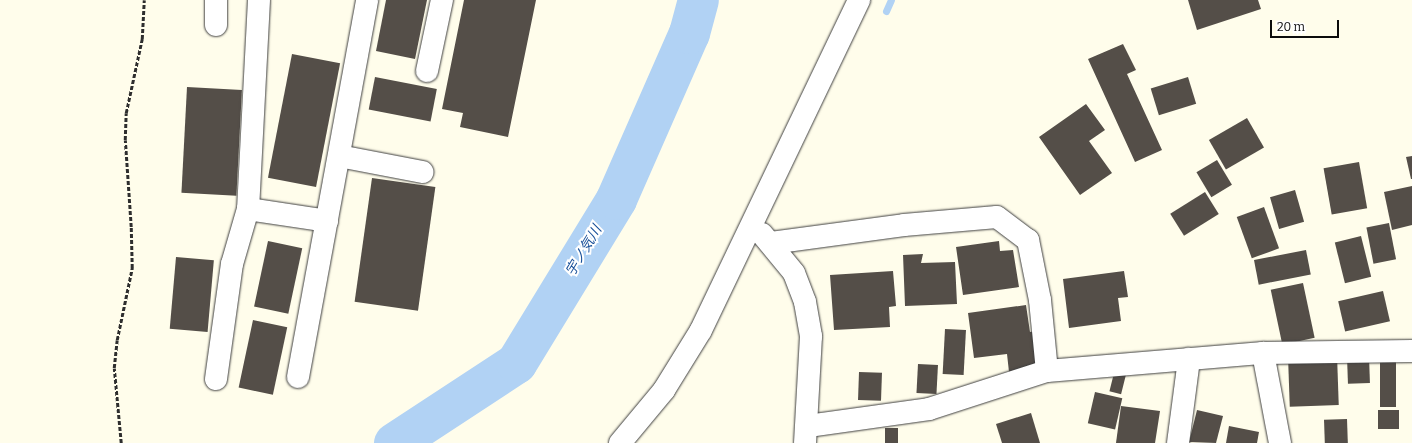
<!DOCTYPE html>
<html>
<head>
<meta charset="utf-8">
<style>
	body { margin:0 }
	#map { position:relative; width:1412px; height:443px; overflow:hidden; background:#fffdeb; font-family:Bitter,"Noto Sans JP",serif }
	div>[style] { position:absolute }
	[style*='--x'] { left:calc(var(--x)*1px); top:calc(var(--y)*1px); width:calc(var(--w)*1px); rotate:calc(var(--a)*1deg) }
	.stream>* { height:7px; margin:-3.5px; padding:0 3.5px; transform-origin:3.5px; border-radius:3.5px; background:#b1d2f4 }
	.river>* { height:41px; margin:-20.5px; padding:0 20.5px; transform-origin:20.5px; border-radius:20.5px; background:#b1d2f4 }
	.building>* { inset:0; background:#544e48; transform-origin:0 0 }
	.path>* { height:2.5px; margin-top:-1.25px; transform-origin:0; background:repeating-linear-gradient(90deg,#2e2e2e 0 4px,transparent 0 6px) }
	.roads { filter:drop-shadow(0 0 1px #3f3f3f) drop-shadow(0 0 1px #3f3f3f) }
	.minor>* { height:22px; margin:-11px; padding:0 11px; transform-origin:11px; border-radius:11px; background:#fff }
	span { translate:-50% -50%; white-space:nowrap; text-align:center; line-height:1.15; -webkit-text-stroke:4px #fff; paint-order:stroke }
	.water-label { font-size:14px; color:#195099; font-style:italic }
	.scale { position:absolute; left:1270px; top:20px; width:69px; height:18px; box-sizing:border-box; border:2px solid #0c0c0c; border-top:0; padding-left:5px; font-size:12px; line-height:14px; white-space:nowrap; color:#0c0c0c; -webkit-text-stroke:3px #fff; paint-order:stroke }
</style>
</head>
<body>
<div id="map">
	<div class="stream">
		<i style="--x:886;--y:11;--w:12;--a:-66"></i>
	</div>
	<div class="river">
		<i style="--x:394;--y:443;--w:146;--a:-33.3"></i>
		<i style="--x:516;--y:363;--w:192;--a:-58.6"></i>
		<i style="--x:616;--y:199;--w:181;--a:-66.3"></i>
		<i style="--x:689;--y:33;--w:34;--a:-75"></i>
	</div>
	<div class="building">
		<i style="clip-path:polygon(386px 0,427px 0,415px 59px,376px 51px)"></i>
		<i style="clip-path:polygon(464px 0,536px 0,508px 137px,460px 127px,463px 113px,442px 109px)"></i>
		<i style="clip-path:polygon(1188px 0,1258px 0,1261px 9px,1197px 30px)"></i>
		<i style="clip-path:polygon(1123px 44px,1136px 70px,1127px 74px,1162px 150px,1135px 162px,1088px 59px)"></i>
		<i style="left:292px;top:54px;width:49px;height:126px;rotate:11deg"></i>
		<i style="left:375px;top:77px;width:63px;height:33px;rotate:11deg"></i>
		<i style="left:1188px;top:77px;width:28px;height:39px;rotate:73deg"></i>
		<i style="left:187px;top:87px;width:55px;height:106px;rotate:3deg"></i>
		<i style="clip-path:polygon(1086px 104px,1105px 130px,1089px 141px,1112px 173px,1080px 195px,1039px 137px)"></i>
		<i style="left:1247px;top:118px;width:34px;height:44px;rotate:60deg"></i>
		<i style="clip-path:polygon(1412px 156px,1412px 179px,1411px 179px,1406px 157px)"></i>
		<i style="left:1217px;top:160px;width:29px;height:24px;rotate:59deg"></i>
		<i style="left:1359px;top:162px;width:47px;height:36px;rotate:80deg"></i>
		<i style="left:372px;top:178px;width:64px;height:125px;rotate:8deg"></i>
		<i style="clip-path:polygon(1412px 186px,1412px 225px,1392px 230px,1384px 192px)"></i>
		<i style="left:1295px;top:190px;width:33px;height:26px;rotate:74deg"></i>
		<i style="left:1205px;top:192px;width:26px;height:41px;rotate:58deg"></i>
		<i style="left:1264px;top:207px;width:44px;height:29px;rotate:70deg"></i>
		<i style="left:1389px;top:223px;width:37px;height:23px;rotate:79deg"></i>
		<i style="left:1361px;top:236px;width:42px;height:27px;rotate:76deg"></i>
		<i style="left:268px;top:241px;width:35px;height:67px;rotate:12deg"></i>
		<i style="clip-path:polygon(999px 241px,1000px 251px,1013px 250px,1019px 287px,963px 295px,956px 247px)"></i>
		<i style="left:1306px;top:250px;width:25px;height:53px;rotate:79deg"></i>
		<i style="clip-path:polygon(923px 254px,921px 263px,955px 262px,957px 304px,905px 306px,903px 255px)"></i>
		<i style="left:176px;top:257px;width:38px;height:72px;rotate:5deg"></i>
		<i style="clip-path:polygon(893px 271px,896px 306px,889px 307px,890px 327px,834px 330px,830px 275px)"></i>
		<i style="clip-path:polygon(1124px 271px,1128px 297px,1118px 298px,1121px 321px,1069px 328px,1063px 279px)"></i>
		<i style="left:1303px;top:283px;width:56px;height:33px;rotate:78deg"></i>
		<i style="left:1383px;top:291px;width:31px;height:46px;rotate:77deg"></i>
		<i style="clip-path:polygon(1026px 305px,1030px 332px,1035px 331px,1040px 368px,1009px 372px,1007px 354px,974px 358px,968px 313px)"></i>
		<i style="left:253px;top:320px;width:35px;height:69px;rotate:12deg"></i>
		<i style="left:945px;top:329px;width:21px;height:45px;rotate:3deg"></i>
		<i style="left:1337px;top:355px;width:50px;height:49px;rotate:88deg"></i>
		<i style="left:1369px;top:356px;width:27px;height:22px;rotate:88deg"></i>
		<i style="left:1380px;top:357px;width:16px;height:50px"></i>
		<i style="left:918px;top:364px;width:20px;height:29px;rotate:3deg"></i>
		<i style="left:1115px;top:369px;width:12px;height:23px;rotate:14deg"></i>
		<i style="left:859px;top:372px;width:23px;height:28px;rotate:2deg"></i>
		<i style="left:1095px;top:392px;width:28px;height:32px;rotate:13deg"></i>
		<i style="clip-path:polygon(1121px 406px,1160px 411px,1155px 443px,1116px 443px)"></i>
		<i style="clip-path:polygon(1197px 410px,1223px 416px,1216px 443px,1189px 442px)"></i>
		<i style="left:1378px;top:410px;width:21px;height:19px"></i>
		<i style="clip-path:polygon(1031px 413px,1040px 443px,1002px 443px,996px 424px)"></i>
		<i style="left:1347px;top:419px;width:24px;height:23px;rotate:88deg"></i>
		<i style="clip-path:polygon(1229px 426px,1259px 432px,1257px 443px,1226px 443px)"></i>
		<i style="left:885px;top:428px;width:13px;height:15px"></i>
	</div>
	<div class="path">
		<i style="--x:121;--y:443;--w:75;--a:-95.3"></i>
		<i style="--x:114;--y:368;--w:28;--a:-84"></i>
		<i style="--x:117;--y:340;--w:74;--a:-78.2"></i>
		<i style="--x:132;--y:268;--w:41;--a:-91.4"></i>
		<i style="--x:131;--y:227;--w:87;--a:-93.9"></i>
		<i style="--x:125;--y:140;--w:27;--a:-88"></i>
		<i style="--x:126;--y:113;--w:76;--a:-77.8"></i>
		<i style="--x:142;--y:39;--w:39;--a:-87"></i>
	</div>
	<div class="roads">
		<div class="minor">
			<i style="--x:216;--y:0;--w:25;--a:90"></i>
			<i style="--x:259;--y:0;--w:209;--a:93"></i>
			<i style="--x:248;--y:209;--w:80;--a:8.6"></i>
			<i style="--x:427;--y:71;--w:73;--a:-78.1"></i>
			<i style="--x:339;--y:156;--w:85;--a:10.9"></i>
			<i style="--x:762;--y:234;--w:50;--a:50.6"></i>
			<i style="--x:794;--y:273;--w:31;--a:69"></i>
			<i style="--x:805;--y:302;--w:35;--a:80"></i>
			<i style="--x:811;--y:336;--w:107;--a:93.2"></i>
			<i style="--x:771;--y:243;--w:134;--a:-7.7"></i>
			<i style="--x:904;--y:225;--w:93;--a:-4.9"></i>
			<i style="--x:997;--y:217;--w:39;--a:37"></i>
			<i style="--x:1028;--y:240;--w:61;--a:78.7"></i>
			<i style="--x:1040;--y:300;--w:71;--a:84.4"></i>
			<i style="--x:1263;--y:353;--w:92;--a:79.3"></i>
			<i style="--x:298;--y:377;--w:383;--a:-79.6"></i>
			<i style="--x:216;--y:379;--w:116;--a:-82.1"></i>
			<i style="--x:232;--y:264;--w:57;--a:-73.8"></i>
			<i style="--x:808;--y:426;--w:122;--a:-8"></i>
			<i style="--x:929;--y:409;--w:124;--a:-17.9"></i>
			<i style="--x:1047;--y:371;--w:217;--a:-4.8"></i>
			<i style="--x:1263;--y:353;--w:149;--a:-0.8"></i>
			<i style="--x:620;--y:443;--w:69;--a:-50.3"></i>
			<i style="--x:664;--y:390;--w:70;--a:-58.3"></i>
			<i style="--x:701;--y:330;--w:366;--a:-64.4"></i>
			<i style="--x:1178;--y:443;--w:85;--a:-82.5"></i>
		</div>
	</div>
	<div class="water-label">
		<span style="left:584px;top:251px;rotate:-59deg">宇ノ気川</span>
	</div>
	<div class="scale">20 m</div>
</div>
</body>
</html>
